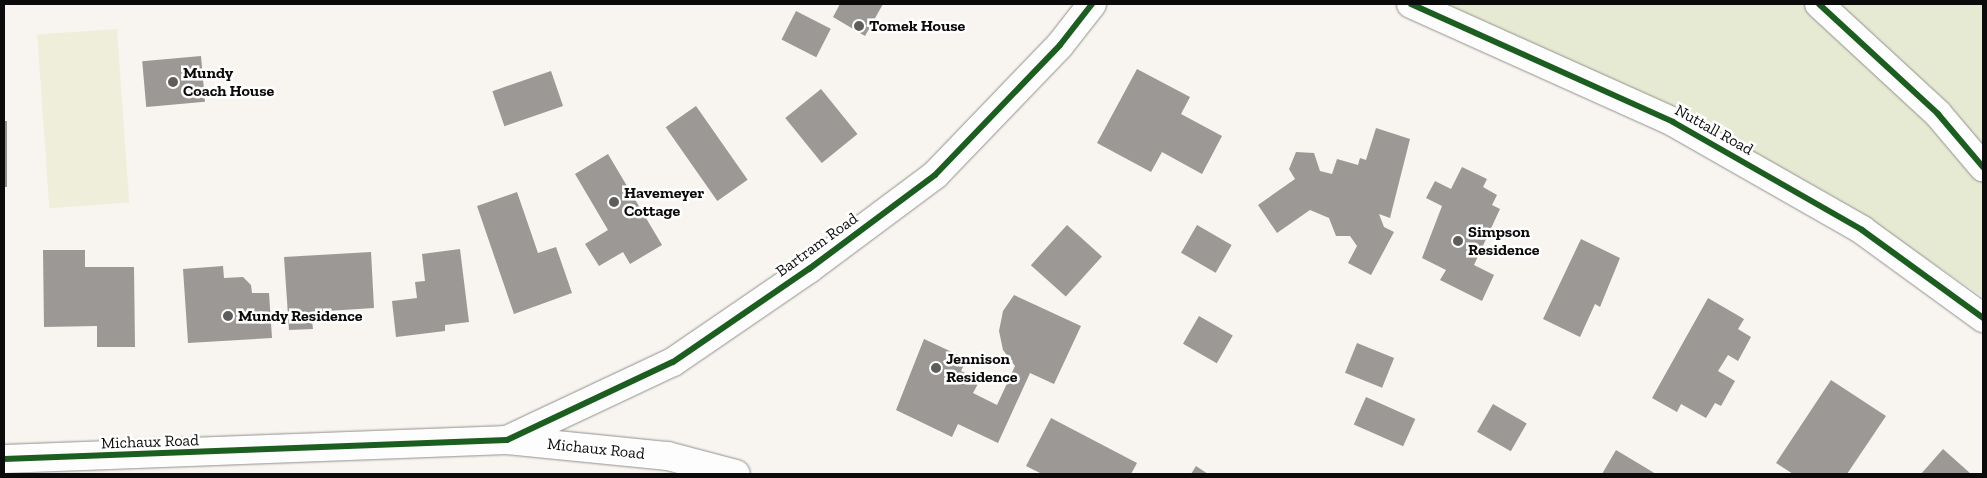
<!DOCTYPE html>
<html>
<head>
<meta charset="utf-8">
<style>
	body { margin:0 }
	#map { position:relative; width:1987px; height:478px; overflow:hidden; background:#f8f4ef; font-family:"Zilla Slab",serif }
	div>[style] { position:absolute }
	[style*='--x'] { left:calc(var(--x)*1px); top:calc(var(--y)*1px); width:calc(var(--w)*1px); rotate:calc(var(--a)*1deg) }
	.green>* { inset:0; background:#e7ead2 }
	.pitch>* { inset:0; background:#efeedb; transform-origin:0 0 }
	.building>* { inset:0; background:#9b9895; transform-origin:0 0 }
	.roads { filter:drop-shadow(0 0 1px #92908e) drop-shadow(0 0 1px #92908e) }
	.minor>* { height:28px; margin:-14px; padding:0 14px; transform-origin:14px; border-radius:14px; background:#fefdfd }
	.tertiary>* { height:28px; margin:-14px; padding:0 14px; transform-origin:14px; border-radius:14px; background:#fefdfd }
	.cycleway>* { height:6px; margin:-3px; padding:0 3px; transform-origin:3px; border-radius:3px; background:#1b5e20 }
	.dots>* { width:14px; height:14px; translate:-50% -50%; box-sizing:border-box; border:2px solid #fff; border-radius:50% }
	span { translate:-50% -50%; white-space:nowrap; text-align:center; line-height:1.15; -webkit-text-stroke:5px #fff; paint-order:stroke }
	.poi-label { font-size:16px; color:#0b0b0b; font-weight:700 }
	.left { translate:0 -50%; text-align:left }
	.street-label { font-size:16px; color:#0b0b0b }
	.frame { position:absolute; inset:0; border:5px solid #0b0b0b; pointer-events:none }
</style>
</head>
<body>
<div id="map">
	<div class="green">
		<i style="clip-path:polygon(1446px 4px,1983px 4px,1983px 297px,1836px 198px,1673px 108px)"></i>
	</div>
	<div class="pitch">
		<i style="left:117px;top:29px;width:174px;height:80px;rotate:86deg"></i>
	</div>
	<div class="building">
		<i style="clip-path:polygon(840px 4px,883px 4px,865px 36px,833px 17px)"></i>
		<i style="left:796px;top:11px;width:39px;height:32px;rotate:27deg"></i>
		<i style="left:201px;top:56px;width:46px;height:59px;rotate:85deg"></i>
		<i style="clip-path:polygon(1137px 69px,1190px 97px,1181px 114px,1222px 136px,1202px 174px,1162px 152px,1151px 172px,1097px 143px)"></i>
		<i style="left:551px;top:71px;width:37px;height:62px;rotate:71deg"></i>
		<i style="left:821px;top:89px;width:58px;height:46px;rotate:51deg"></i>
		<i style="left:696px;top:106px;width:90px;height:37px;rotate:55deg"></i>
		<i style="left:4px;top:121px;width:3px;height:66px"></i>
		<i style="clip-path:polygon(1376px 128px,1410px 139px,1390px 218px,1379px 214px,1384px 227px,1394px 232px,1371px 275px,1348px 263px,1357px 246px,1350px 236px,1336px 236px,1329px 218px,1310px 210px,1277px 233px,1258px 205px,1295px 179px,1289px 169px,1296px 152px,1314px 153px,1320px 171px,1332px 174px,1337px 159px,1358px 165px,1360px 158px,1366px 160px)"></i>
		<i style="clip-path:polygon(608px 154px,662px 245px,630px 264px,623px 252px,599px 266px,585px 244px,608px 230px,575px 174px)"></i>
		<i style="clip-path:polygon(1462px 167px,1487px 179px,1483px 187px,1497px 195px,1492px 205px,1500px 209px,1474px 265px,1494px 275px,1482px 301px,1440px 280px,1446px 270px,1422px 258px,1442px 206px,1426px 198px,1435px 181px,1451px 189px)"></i>
		<i style="clip-path:polygon(517px 192px,538px 253px,556px 247px,572px 293px,514px 314px,477px 206px)"></i>
		<i style="left:1067px;top:225px;width:47px;height:54px;rotate:42deg"></i>
		<i style="left:1197px;top:225px;width:40px;height:32px;rotate:30deg"></i>
		<i style="clip-path:polygon(1581px 239px,1620px 258px,1600px 307px,1595px 304px,1580px 337px,1543px 319px)"></i>
		<i style="clip-path:polygon(460px 249px,469px 322px,445px 325px,445px 331px,396px 337px,392px 301px,417px 298px,415px 282px,425px 281px,422px 254px)"></i>
		<i style="clip-path:polygon(43px 250px,85px 250px,85px 267px,134px 267px,135px 347px,97px 347px,97px 326px,44px 327px)"></i>
		<i style="clip-path:polygon(371px 252px,374px 308px,311px 312px,313px 329px,289px 330px,284px 257px)"></i>
		<i style="clip-path:polygon(223px 266px,224px 278px,243px 277px,251px 285px,252px 293px,269px 293px,272px 338px,188px 343px,183px 269px)"></i>
		<i style="clip-path:polygon(1014px 295px,1081px 326px,1054px 384px,1030px 373px,998px 443px,958px 424px,952px 437px,896px 410px,924px 339px,967px 359px,961px 371px,980px 380px,973px 393px,997px 405px,1015px 366px,1003px 350px,999px 331px,1003px 311px)"></i>
		<i style="clip-path:polygon(1708px 298px,1744px 319px,1738px 329px,1751px 337px,1738px 361px,1728px 355px,1718px 371px,1735px 381px,1721px 406px,1715px 403px,1706px 418px,1681px 404px,1677px 412px,1652px 398px)"></i>
		<i style="left:1199px;top:316px;width:39px;height:32px;rotate:30deg"></i>
		<i style="left:1357px;top:343px;width:40px;height:32px;rotate:22deg"></i>
		<i style="clip-path:polygon(1831px 380px,1886px 416px,1847px 474px,1793px 474px,1776px 463px)"></i>
		<i style="left:1366px;top:397px;width:54px;height:30px;rotate:24deg"></i>
		<i style="left:1493px;top:404px;width:39px;height:32px;rotate:30deg"></i>
		<i style="clip-path:polygon(1051px 418px,1137px 463px,1131px 474px,1042px 474px,1026px 466px)"></i>
		<i style="clip-path:polygon(1943px 449px,1971px 474px,1921px 474px)"></i>
		<i style="clip-path:polygon(1616px 450px,1656px 474px,1602px 474px)"></i>
		<i style="clip-path:polygon(1196px 466px,1208px 474px,1191px 474px)"></i>
	</div>
	<div class="roads">
		<div class="minor">
			<i style="--x:1411;--y:4;--w:287;--a:24.2"></i>
			<i style="--x:1673;--y:122;--w:218;--a:29.7"></i>
			<i style="--x:1862;--y:230;--w:150;--a:36"></i>
			<i style="--x:507;--y:440;--w:183;--a:-25.2"></i>
			<i style="--x:673;--y:362;--w:165;--a:-34.4"></i>
			<i style="--x:809;--y:269;--w:157;--a:-36.7"></i>
			<i style="--x:935;--y:175;--w:180;--a:-46.1"></i>
			<i style="--x:1060;--y:45;--w:52;--a:-52"></i>
			<i style="--x:4;--y:459;--w:503;--a:-2.16"></i>
			<i style="--x:507;--y:440;--w:162;--a:5.7"></i>
			<i style="--x:668;--y:456;--w:70;--a:14.8"></i>
		</div>
		<div class="tertiary">
			<i style="--x:1819;--y:4;--w:162;--a:42.7"></i>
			<i style="--x:1938;--y:114;--w:70;--a:49.7"></i>
		</div>
	</div>
	<div class="cycleway">
		<i style="--x:1411;--y:4;--w:287;--a:24.2"></i>
		<i style="--x:1673;--y:122;--w:218;--a:29.7"></i>
		<i style="--x:1862;--y:230;--w:150;--a:36"></i>
		<i style="--x:1819;--y:4;--w:162;--a:42.7"></i>
		<i style="--x:1938;--y:114;--w:70;--a:49.7"></i>
		<i style="--x:4;--y:459;--w:503;--a:-2.16"></i>
		<i style="--x:507;--y:440;--w:183;--a:-25.2"></i>
		<i style="--x:673;--y:362;--w:165;--a:-34.4"></i>
		<i style="--x:809;--y:269;--w:157;--a:-36.7"></i>
		<i style="--x:935;--y:175;--w:180;--a:-46.1"></i>
		<i style="--x:1060;--y:45;--w:52;--a:-52"></i>
	</div>
	<div class="dots">
		<i style="left:859px;top:26px;background:#5e5d5b"></i>
		<i style="left:173px;top:82px;background:#5e5d5b"></i>
		<i style="left:614px;top:202px;background:#5e5d5b"></i>
		<i style="left:1458px;top:241px;background:#5e5d5b"></i>
		<i style="left:228px;top:316px;background:#5e5d5b"></i>
		<i style="left:936px;top:368px;background:#5e5d5b"></i>
	</div>
	<div class="poi-label">
		<span class="left" style="left:869px;top:26px">Tomek House</span>
		<span class="left" style="left:183px;top:82px">Mundy<br>Coach House</span>
		<span class="left" style="left:624px;top:202px">Havemeyer<br>Cottage</span>
		<span class="left" style="left:1468px;top:241px">Simpson<br>Residence</span>
		<span class="left" style="left:238px;top:316px">Mundy Residence</span>
		<span class="left" style="left:946px;top:368px">Jennison<br>Residence</span>
	</div>
	<div class="street-label">
		<span style="left:1714px;top:130px;rotate:29deg">Nuttall Road</span>
		<span style="left:817px;top:245px;rotate:-36deg">Bartram Road</span>
		<span style="left:150px;top:442px;rotate:-2deg">Michaux Road</span>
		<span style="left:596px;top:449px;rotate:6deg">Michaux Road</span>
	</div>
	<div class="frame"></div>
</div>
</body>
</html>
